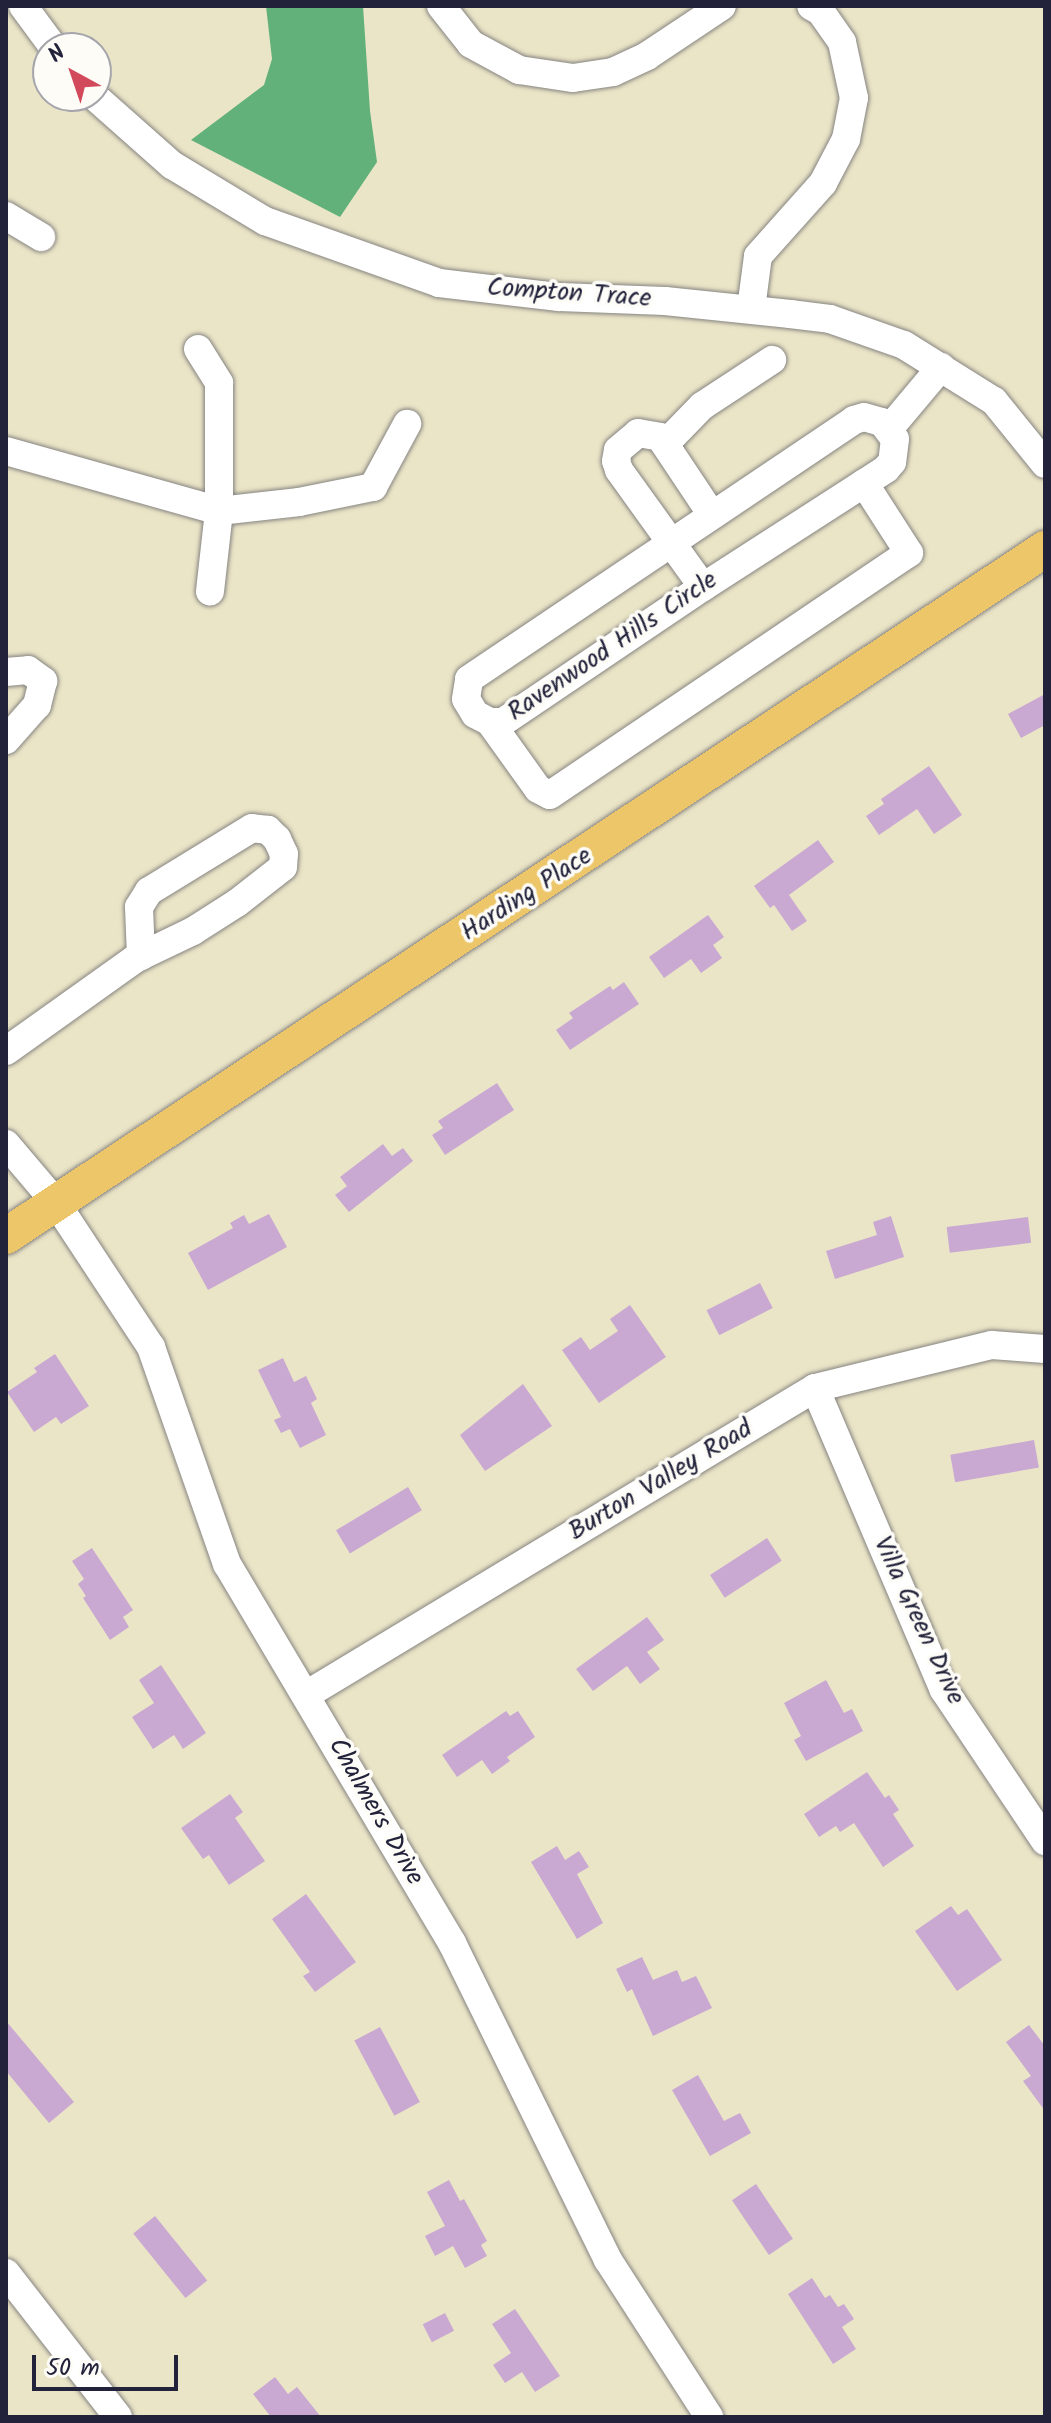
<!DOCTYPE html>
<html>
<head>
<meta charset="utf-8">
<style>
	body { margin:0 }
	#map { position:relative; width:1051px; height:2423px; overflow:hidden; background:#ebe5c7; font-family:Kalam,sans-serif }
	div>[style] { position:absolute }
	[style*='--x'] { left:calc(var(--x)*1px); top:calc(var(--y)*1px); width:calc(var(--w)*1px); rotate:calc(var(--a)*1deg) }
	.forest>* { inset:0; background:#62b07a }
	.building>* { inset:0; background:#c9a9d2; transform-origin:0 0 }
	.roads { filter:drop-shadow(0 0 2px #868481) drop-shadow(0 0 2px #868481) }
	.minor>* { height:28px; margin:-14px; padding:0 14px; transform-origin:14px; border-radius:14px; background:#fff }
	.major>* { height:36px; margin:-18px; padding:0 18px; transform-origin:18px; border-radius:18px; background:#ecc669 }
	span { translate:-50% -50%; white-space:nowrap; text-align:center; line-height:1.15; -webkit-text-stroke:7px #fdfcf7; paint-order:stroke }
	.street-label { font-size:26px; color:#22223b }
	.frame { position:absolute; inset:0; border:8px solid #22223b; pointer-events:none }
	.north { position:absolute; left:32px; top:32px; width:80px; height:80px; box-sizing:border-box; background:#fdfcf7; border:2px solid #a5a5ac; border-radius:50%; rotate:320deg; font-size:22px; font-weight:700; line-height:32px; text-align:center; color:#22223b }
	.north::after { content:''; display:block; margin:auto; width:28px; height:36px; background:#d1495b; clip-path:polygon(50% 0,100% 100%,50% 72%,0 100%) }
	.scale { position:absolute; left:32px; top:2355px; width:146px; height:36px; box-sizing:border-box; border:4px solid #22223b; border-top:0; padding-left:10px; font-size:24px; line-height:28px; white-space:nowrap; color:#22223b; -webkit-text-stroke:6px #fdfcf7; paint-order:stroke }
</style>
</head>
<body>
<div id="map">
	<div class="forest">
		<i style="clip-path:polygon(266px 6px,363px 6px,370px 111px,377px 162px,340px 217px,191px 140px,264px 85px,272px 59px)"></i>
	</div>
	<div class="building">
		<i style="clip-path:polygon(1045px 694px,1045px 725px,1021px 738px,1008px 714px)"></i>
		<i style="clip-path:polygon(929px 766px,962px 815px,934px 834px,917px 809px,879px 835px,866px 816px,884px 804px,881px 799px)"></i>
		<i style="clip-path:polygon(818px 840px,834px 862px,789px 895px,807px 921px,792px 931px,774px 905px,770px 908px,754px 886px)"></i>
		<i style="clip-path:polygon(708px 915px,724px 937px,713px 945px,722px 958px,701px 973px,691px 959px,664px 978px,649px 957px)"></i>
		<i style="clip-path:polygon(624px 982px,639px 1004px,570px 1050px,556px 1030px,573px 1018px,569px 1013px,610px 986px,613px 990px)"></i>
		<i style="clip-path:polygon(497px 1083px,514px 1110px,445px 1155px,432px 1135px,443px 1128px,438px 1121px)"></i>
		<i style="clip-path:polygon(383px 1144px,392px 1156px,403px 1148px,413px 1161px,349px 1212px,335px 1195px,347px 1186px,340px 1177px)"></i>
		<i style="clip-path:polygon(269px 1214px,287px 1247px,208px 1290px,188px 1253px,233px 1228px,230px 1223px,244px 1215px,249px 1224px)"></i>
		<i style="clip-path:polygon(891px 1216px,904px 1257px,835px 1279px,826px 1251px,877px 1235px,873px 1222px)"></i>
		<i style="left:1028px;top:1217px;width:26px;height:82px;rotate:83deg"></i>
		<i style="left:760px;top:1283px;width:28px;height:60px;rotate:63deg"></i>
		<i style="clip-path:polygon(630px 1305px,666px 1357px,599px 1403px,562px 1350px,581px 1337px,590px 1350px,618px 1331px,610px 1319px)"></i>
		<i style="clip-path:polygon(55px 1354px,89px 1406px,61px 1424px,56px 1417px,34px 1432px,7px 1392px,37px 1372px,34px 1368px)"></i>
		<i style="clip-path:polygon(283px 1358px,294px 1382px,306px 1376px,317px 1399px,311px 1403px,326px 1435px,300px 1448px,290px 1429px,281px 1433px,274px 1420px,281px 1417px,258px 1370px)"></i>
		<i style="clip-path:polygon(523px 1384px,552px 1426px,485px 1471px,460px 1435px)"></i>
		<i style="left:1034px;top:1440px;width:28px;height:85px;rotate:80deg"></i>
		<i style="left:408px;top:1487px;width:27px;height:84px;rotate:59deg"></i>
		<i style="left:767px;top:1538px;width:27px;height:68px;rotate:57deg"></i>
		<i style="clip-path:polygon(92px 1548px,133px 1610px,123px 1617px,129px 1627px,110px 1640px,83px 1598px,86px 1596px,78px 1584px,84px 1579px,72px 1561px)"></i>
		<i style="clip-path:polygon(647px 1617px,664px 1640px,647px 1652px,660px 1669px,640px 1684px,627px 1666px,593px 1691px,576px 1669px)"></i>
		<i style="clip-path:polygon(161px 1665px,206px 1733px,183px 1749px,174px 1735px,153px 1749px,132px 1717px,154px 1703px,139px 1680px)"></i>
		<i style="clip-path:polygon(826px 1680px,844px 1713px,852px 1709px,863px 1731px,806px 1761px,794px 1740px,801px 1736px,784px 1703px)"></i>
		<i style="clip-path:polygon(506px 1711px,510px 1716px,518px 1711px,535px 1737px,507px 1757px,510px 1761px,492px 1774px,482px 1760px,457px 1777px,442px 1755px)"></i>
		<i style="clip-path:polygon(867px 1772px,885px 1798px,889px 1795px,899px 1810px,893px 1814px,914px 1846px,883px 1867px,854px 1823px,840px 1832px,836px 1826px,819px 1837px,804px 1814px)"></i>
		<i style="clip-path:polygon(230px 1794px,243px 1812px,235px 1818px,265px 1861px,229px 1885px,209px 1855px,203px 1859px,181px 1828px)"></i>
		<i style="clip-path:polygon(557px 1846px,565px 1860px,579px 1851px,589px 1867px,577px 1874px,603px 1923px,577px 1939px,531px 1862px)"></i>
		<i style="clip-path:polygon(306px 1894px,356px 1962px,315px 1992px,303px 1976px,310px 1972px,272px 1919px)"></i>
		<i style="clip-path:polygon(951px 1906px,958px 1915px,967px 1909px,1002px 1960px,957px 1991px,915px 1931px)"></i>
		<i style="clip-path:polygon(642px 1957px,653px 1980px,677px 1970px,682px 1982px,696px 1976px,712px 2008px,653px 2036px,632px 1989px,627px 1992px,616px 1969px)"></i>
		<i style="clip-path:polygon(6px 2021px,74px 2102px,49px 2123px,6px 2071px)"></i>
		<i style="clip-path:polygon(1029px 2025px,1045px 2046px,1045px 2111px,1023px 2081px,1031px 2076px,1006px 2042px)"></i>
		<i style="left:380px;top:2027px;width:85px;height:29px;rotate:62deg"></i>
		<i style="clip-path:polygon(698px 2075px,724px 2121px,740px 2113px,751px 2133px,710px 2156px,672px 2090px)"></i>
		<i style="clip-path:polygon(449px 2180px,460px 2201px,464px 2199px,487px 2241px,481px 2245px,487px 2256px,465px 2268px,453px 2246px,435px 2256px,425px 2236px,445px 2226px,427px 2192px)"></i>
		<i style="left:756px;top:2184px;width:66px;height:29px;rotate:56deg"></i>
		<i style="left:155px;top:2216px;width:83px;height:28px;rotate:51deg"></i>
		<i style="clip-path:polygon(812px 2278px,825px 2298px,830px 2295px,838px 2307px,844px 2304px,854px 2319px,842px 2327px,856px 2349px,833px 2364px,788px 2294px)"></i>
		<i style="clip-path:polygon(515px 2309px,560px 2376px,535px 2392px,522px 2372px,505px 2383px,493px 2365px,511px 2353px,492px 2324px)"></i>
		<i style="left:445px;top:2313px;width:20px;height:25px;rotate:63deg"></i>
		<i style="clip-path:polygon(275px 2377px,288px 2394px,297px 2387px,321px 2417px,271px 2417px,253px 2394px)"></i>
	</div>
	<div class="roads">
		<div class="minor">
			<i style="--x:23;--y:6;--w:52;--a:53.6"></i>
			<i style="--x:441;--y:6;--w:48;--a:51.7"></i>
			<i style="--x:471;--y:44;--w:55;--a:28.4"></i>
			<i style="--x:519;--y:70;--w:55;--a:8.4"></i>
			<i style="--x:573;--y:78;--w:40;--a:-8.5"></i>
			<i style="--x:613;--y:72;--w:38;--a:-25"></i>
			<i style="--x:647;--y:56;--w:90;--a:-33.7"></i>
			<i style="--x:94;--y:96;--w:104;--a:41.5"></i>
			<i style="--x:172;--y:165;--w:109;--a:31.1"></i>
			<i style="--x:265;--y:221;--w:185;--a:19.6"></i>
			<i style="--x:439;--y:283;--w:121;--a:6.7"></i>
			<i style="--x:559;--y:297;--w:106;--a:2.2"></i>
			<i style="--x:665;--y:301;--w:126;--a:5.9"></i>
			<i style="--x:790;--y:314;--w:40;--a:7.1"></i>
			<i style="--x:830;--y:319;--w:78;--a:19.4"></i>
			<i style="--x:904;--y:345;--w:106;--a:31.9"></i>
			<i style="--x:994;--y:401;--w:81;--a:51"></i>
			<i style="--x:6;--y:216;--w:41;--a:31"></i>
			<i style="--x:751;--y:309;--w:53;--a:-82.5"></i>
			<i style="--x:758;--y:256;--w:98;--a:-48.3"></i>
			<i style="--x:823;--y:183;--w:50;--a:-62.4"></i>
			<i style="--x:846;--y:139;--w:42;--a:-79"></i>
			<i style="--x:854;--y:98;--w:57;--a:-102.1"></i>
			<i style="--x:842;--y:42;--w:38;--a:-125"></i>
			<i style="--x:820;--y:11;--w:10;--a:-151"></i>
			<i style="--x:198;--y:349;--w:40;--a:58"></i>
			<i style="--x:219;--y:383;--w:128;--a:90"></i>
			<i style="--x:219;--y:511;--w:81;--a:96.4"></i>
			<i style="--x:864;--y:417;--w:19;--a:16"></i>
			<i style="--x:882;--y:422;--w:21;--a:53"></i>
			<i style="--x:895;--y:439;--w:23;--a:97"></i>
			<i style="--x:892;--y:462;--w:9;--a:131"></i>
			<i style="--x:886;--y:469;--w:218;--a:147.2"></i>
			<i style="--x:703;--y:587;--w:241;--a:146"></i>
			<i style="--x:503;--y:722;--w:13;--a:180"></i>
			<i style="--x:490;--y:722;--w:17;--a:-152"></i>
			<i style="--x:475;--y:714;--w:17;--a:-121"></i>
			<i style="--x:466;--y:699;--w:20;--a:-81"></i>
			<i style="--x:469;--y:679;--w:464;--a:-33.9"></i>
			<i style="--x:854;--y:420;--w:10;--a:-17"></i>
			<i style="--x:889;--y:429;--w:81;--a:-50"></i>
			<i style="--x:665;--y:444;--w:53;--a:-45.8"></i>
			<i style="--x:702;--y:406;--w:84;--a:-33.3"></i>
			<i style="--x:6;--y:451;--w:221;--a:15.7"></i>
			<i style="--x:219;--y:511;--w:81;--a:-6.4"></i>
			<i style="--x:299;--y:502;--w:76;--a:-11.5"></i>
			<i style="--x:373;--y:487;--w:72;--a:-61.6"></i>
			<i style="--x:703;--y:587;--w:144;--a:-125.7"></i>
			<i style="--x:619;--y:470;--w:9;--a:-108"></i>
			<i style="--x:616;--y:461;--w:11;--a:-80"></i>
			<i style="--x:618;--y:450;--w:26;--a:-40"></i>
			<i style="--x:638;--y:433;--w:22;--a:10"></i>
			<i style="--x:660;--y:437;--w:94;--a:56.3"></i>
			<i style="--x:6;--y:672;--w:22;--a:-5"></i>
			<i style="--x:28;--y:670;--w:19;--a:36"></i>
			<i style="--x:43;--y:681;--w:25;--a:104"></i>
			<i style="--x:37;--y:705;--w:47;--a:131.5"></i>
			<i style="--x:490;--y:722;--w:82;--a:54.4"></i>
			<i style="--x:538;--y:789;--w:13;--a:27"></i>
			<i style="--x:550;--y:795;--w:433;--a:-34"></i>
			<i style="--x:909;--y:553;--w:83;--a:-122.7"></i>
			<i style="--x:6;--y:1051;--w:158;--a:-35.5"></i>
			<i style="--x:135;--y:959;--w:7;--a:-27"></i>
			<i style="--x:141;--y:956;--w:58;--a:-25.7"></i>
			<i style="--x:193;--y:931;--w:52;--a:-32.5"></i>
			<i style="--x:237;--y:903;--w:58;--a:-38"></i>
			<i style="--x:283;--y:867;--w:13;--a:-86"></i>
			<i style="--x:284;--y:854;--w:17;--a:-115"></i>
			<i style="--x:277;--y:839;--w:13;--a:-135"></i>
			<i style="--x:268;--y:830;--w:16;--a:-173"></i>
			<i style="--x:252;--y:828;--w:121;--a:148.5"></i>
			<i style="--x:149;--y:891;--w:19;--a:122"></i>
			<i style="--x:139;--y:907;--w:49;--a:87.7"></i>
			<i style="--x:6;--y:1144;--w:77;--a:49.7"></i>
			<i style="--x:56;--y:1203;--w:173;--a:56.6"></i>
			<i style="--x:151;--y:1347;--w:230;--a:70.7"></i>
			<i style="--x:227;--y:1564;--w:441;--a:59.3"></i>
			<i style="--x:452;--y:1943;--w:353;--a:63.8"></i>
			<i style="--x:608;--y:2260;--w:187;--a:57.2"></i>
			<i style="--x:815;--y:1388;--w:328;--a:66.9"></i>
			<i style="--x:944;--y:1690;--w:182;--a:56.2"></i>
			<i style="--x:306;--y:1695;--w:594;--a:-31.1"></i>
			<i style="--x:815;--y:1388;--w:182;--a:-13.7"></i>
			<i style="--x:992;--y:1345;--w:53;--a:4.3"></i>
			<i style="--x:6;--y:2273;--w:182;--a:52.1"></i>
		</div>
		<div class="major">
			<i style="--x:6;--y:1236;--w:1246;--a:-33.47"></i>
		</div>
	</div>
	<div class="street-label">
		<span style="left:569px;top:294px;rotate:4deg">Compton Trace</span>
		<span style="left:613px;top:647px;rotate:-34deg">Ravenwood Hills Circle</span>
		<span style="left:527px;top:895px;rotate:-33deg">Harding Place</span>
		<span style="left:661px;top:1481px;rotate:-31deg">Burton Valley Road</span>
		<span style="left:918px;top:1621px;rotate:65deg">Villa Green Drive</span>
		<span style="left:375px;top:1812px;rotate:60deg">Chalmers Drive</span>
	</div>
	<div class="frame"></div>
	<div class="north">N</div>
	<div class="scale">50 m</div>
</div>
</body>
</html>
